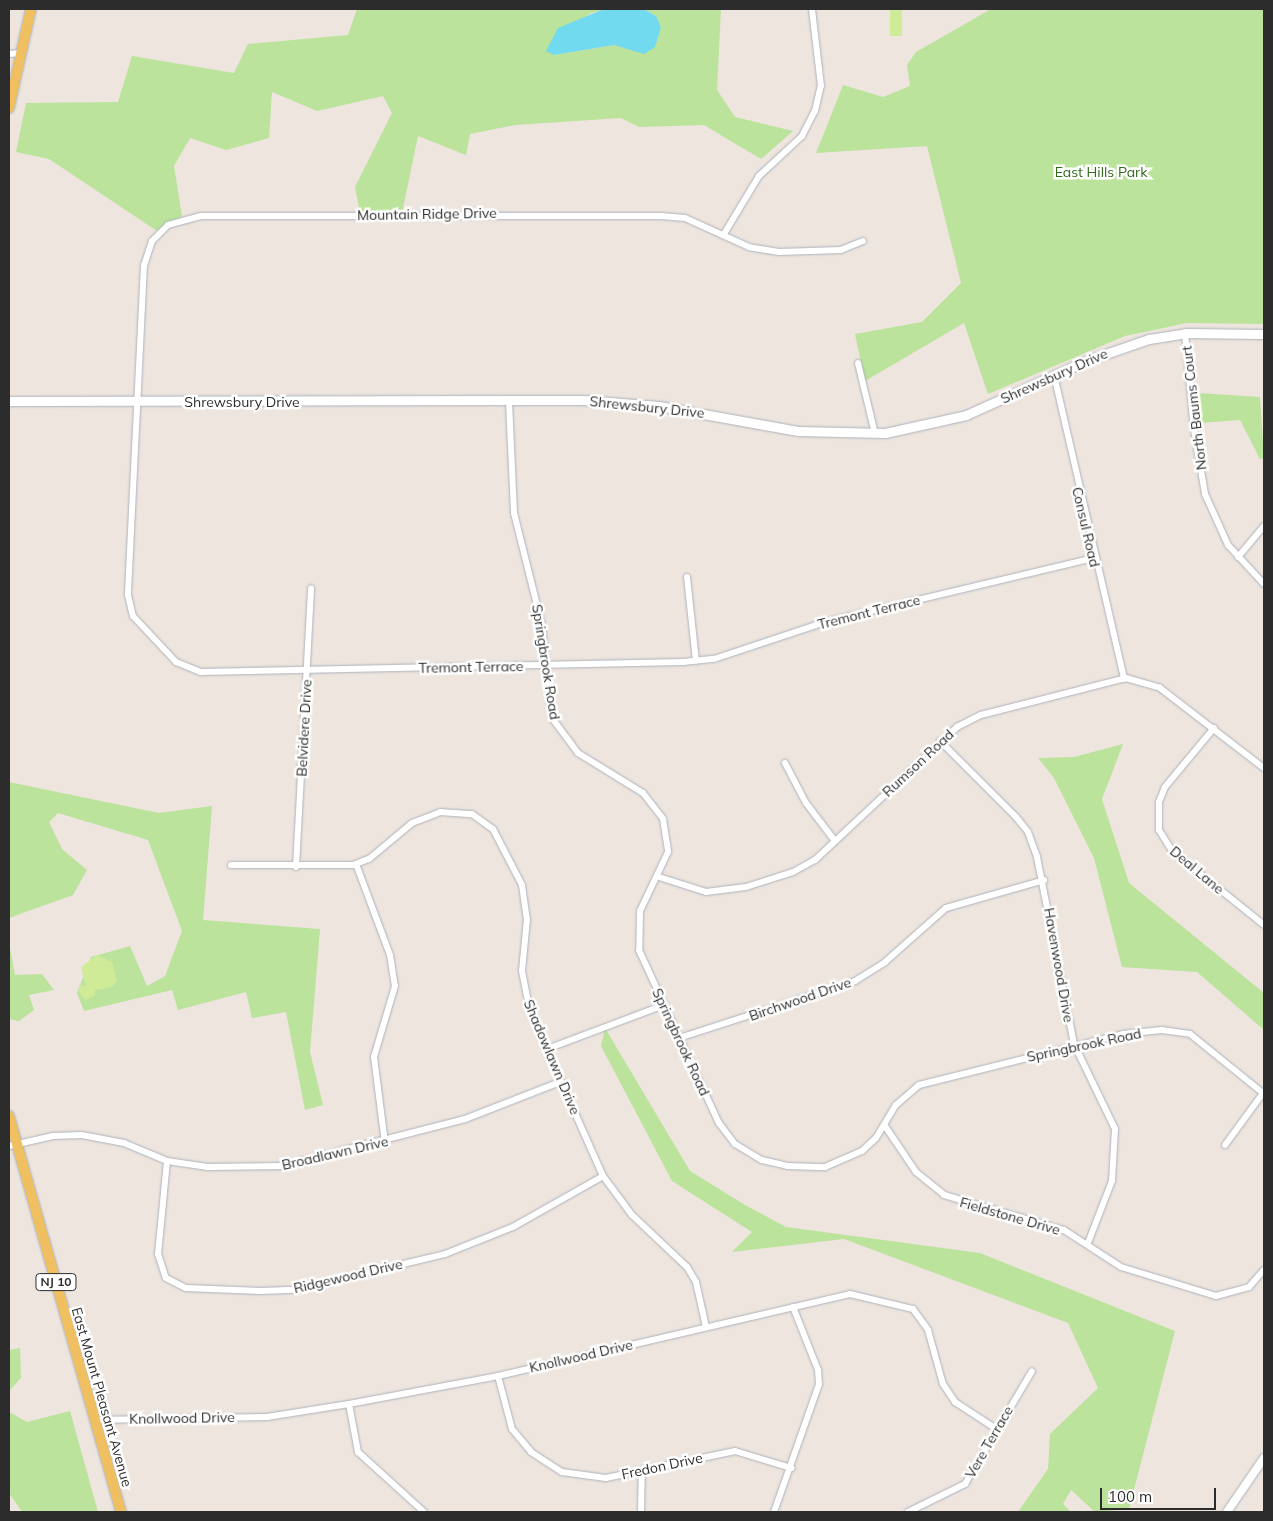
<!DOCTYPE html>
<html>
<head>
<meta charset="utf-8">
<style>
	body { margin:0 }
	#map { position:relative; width:1273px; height:1521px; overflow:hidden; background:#ede5de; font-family:Mulish,sans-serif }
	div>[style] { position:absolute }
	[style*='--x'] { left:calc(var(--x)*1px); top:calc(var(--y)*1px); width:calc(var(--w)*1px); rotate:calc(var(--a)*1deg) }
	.green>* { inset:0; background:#bbe39b }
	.pitch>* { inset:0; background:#d0eb97; transform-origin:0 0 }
	.water>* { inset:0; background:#72daee }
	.roads { filter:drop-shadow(0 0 1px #aeb2bc) drop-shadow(0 0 1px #aeb2bc) }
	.minor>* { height:6px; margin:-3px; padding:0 3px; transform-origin:3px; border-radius:3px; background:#fff }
	.tertiary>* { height:8px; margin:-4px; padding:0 4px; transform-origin:4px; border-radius:4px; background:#fff }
	.secondary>* { height:9px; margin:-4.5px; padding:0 4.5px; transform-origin:4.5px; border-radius:4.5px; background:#fff }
	.primary>* { height:10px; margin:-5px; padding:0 5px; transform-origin:5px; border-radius:5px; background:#f0c060 }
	span { translate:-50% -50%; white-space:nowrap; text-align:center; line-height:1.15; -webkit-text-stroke:5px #fff; paint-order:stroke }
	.shield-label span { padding:1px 4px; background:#fff; border:1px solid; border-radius:4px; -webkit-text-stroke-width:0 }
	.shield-label { font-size:12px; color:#2c2c2c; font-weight:700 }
	.park-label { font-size:14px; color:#336a1b }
	.street-label { font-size:14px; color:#2c2c2c }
	.frame { position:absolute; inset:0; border:10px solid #2c2c2c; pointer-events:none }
	.scale { position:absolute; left:1100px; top:1488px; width:116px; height:22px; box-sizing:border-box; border:2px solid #2c2c2c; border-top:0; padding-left:6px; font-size:15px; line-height:18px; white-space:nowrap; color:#2c2c2c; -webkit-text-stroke:4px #fff; paint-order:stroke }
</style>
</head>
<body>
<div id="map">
	<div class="green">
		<i style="clip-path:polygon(357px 9px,604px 9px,589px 14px,554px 55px,614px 45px,644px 53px,656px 16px,644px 9px,721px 9px,717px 90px,735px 117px,793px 131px,761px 159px,704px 125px,639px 127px,621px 118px,515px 125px,470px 134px,466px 155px,418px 136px,402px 213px,360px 213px,355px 187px,392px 113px,383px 96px,317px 111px,272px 92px,269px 138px,226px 150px,190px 138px,174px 166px,182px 216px,157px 231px,49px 159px,16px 152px,26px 103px,118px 102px,132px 56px,234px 73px,248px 44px,348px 35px)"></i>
		<i style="clip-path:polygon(991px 9px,1264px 9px,1264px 324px,1187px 323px,1125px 336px,988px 394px,964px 323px,865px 381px,855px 334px,922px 322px,961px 283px,927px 146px,816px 153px,843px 85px,883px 97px,910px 86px,907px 65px,916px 52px)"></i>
		<i style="clip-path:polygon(1198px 393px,1260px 397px,1264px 458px,1260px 459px,1240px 420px,1199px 423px)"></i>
		<i style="clip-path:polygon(1123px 744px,1102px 799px,1129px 883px,1264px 993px,1264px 1030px,1197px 972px,1122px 967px,1094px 858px,1054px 778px,1038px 758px,1074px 757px)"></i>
		<i style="clip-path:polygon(9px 782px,159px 813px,212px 806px,203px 920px,320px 929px,310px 1052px,323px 1105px,305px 1110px,286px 1012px,252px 1018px,246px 992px,178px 1010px,172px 990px,84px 1011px,77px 993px,91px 957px,130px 946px,147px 986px,165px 976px,182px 931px,148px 840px,58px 813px,49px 822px,62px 849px,87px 870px,73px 895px,9px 918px)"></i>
		<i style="clip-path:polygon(9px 943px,15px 975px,42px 974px,54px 990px,29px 995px,34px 1010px,19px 1021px,9px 1019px)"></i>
		<i style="clip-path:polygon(605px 1028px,690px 1171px,745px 1205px,786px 1227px,980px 1253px,1175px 1331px,1129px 1509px,1095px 1512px,1071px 1490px,1063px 1504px,1071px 1512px,1018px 1512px,1048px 1469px,1050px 1434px,1098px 1388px,1068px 1323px,844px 1239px,732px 1252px,752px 1232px,672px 1181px,601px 1046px)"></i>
		<i style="clip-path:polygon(20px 1348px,21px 1378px,9px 1391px,9px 1350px)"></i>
		<i style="clip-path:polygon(70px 1411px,98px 1512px,22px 1512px,9px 1493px,9px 1412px,27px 1422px)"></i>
	</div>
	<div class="pitch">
		<i style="left:890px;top:9px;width:12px;height:27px"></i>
		<i style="clip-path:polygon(97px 955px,112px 962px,117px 981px,112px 987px,95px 990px,95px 996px,85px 1000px,79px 992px,79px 985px,86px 986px,81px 967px)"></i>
	</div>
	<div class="water">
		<i style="clip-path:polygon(604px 9px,644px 9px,656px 16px,661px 27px,655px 47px,644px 54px,614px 45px,554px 55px,546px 51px,558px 28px)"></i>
	</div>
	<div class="roads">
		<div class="minor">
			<i style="--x:9;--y:54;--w:12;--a:-5"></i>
			<i style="--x:724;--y:234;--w:68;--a:-58.9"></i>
			<i style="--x:759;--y:176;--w:59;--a:-42.9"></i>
			<i style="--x:802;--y:136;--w:28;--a:-63"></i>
			<i style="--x:815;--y:111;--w:26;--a:-77"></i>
			<i style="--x:821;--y:86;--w:78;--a:-96.7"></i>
			<i style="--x:863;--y:241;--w:24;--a:158"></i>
			<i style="--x:841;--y:250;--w:62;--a:178.2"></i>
			<i style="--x:779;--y:252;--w:30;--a:-171"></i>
			<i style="--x:749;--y:247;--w:70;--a:-155.6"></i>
			<i style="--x:685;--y:218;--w:24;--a:-175"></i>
			<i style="--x:661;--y:216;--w:460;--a:180"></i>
			<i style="--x:201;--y:216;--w:34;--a:165"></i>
			<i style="--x:168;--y:225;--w:23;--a:135"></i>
			<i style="--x:152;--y:241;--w:25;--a:108"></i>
			<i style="--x:144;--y:265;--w:330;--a:92.8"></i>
			<i style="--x:128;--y:595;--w:22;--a:77"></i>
			<i style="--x:133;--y:616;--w:63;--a:46.9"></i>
			<i style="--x:176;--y:662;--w:27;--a:22"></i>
			<i style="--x:201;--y:672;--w:482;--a:-1.2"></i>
			<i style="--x:683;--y:662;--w:31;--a:-6"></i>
			<i style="--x:714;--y:659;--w:117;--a:-18.4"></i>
			<i style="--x:825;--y:622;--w:276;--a:-13.4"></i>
			<i style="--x:1185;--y:333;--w:97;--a:84.7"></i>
			<i style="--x:1194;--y:430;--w:65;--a:80.2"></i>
			<i style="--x:1205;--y:494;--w:56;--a:65.7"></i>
			<i style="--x:1228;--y:545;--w:53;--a:47.3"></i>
			<i style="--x:858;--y:363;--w:73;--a:76.5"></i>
			<i style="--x:1054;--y:375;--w:312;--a:77"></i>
			<i style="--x:509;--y:402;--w:111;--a:87.4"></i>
			<i style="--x:514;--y:513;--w:115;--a:76"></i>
			<i style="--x:542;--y:625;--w:94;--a:83.9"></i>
			<i style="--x:552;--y:718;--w:44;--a:53.4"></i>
			<i style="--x:578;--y:753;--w:76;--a:31.6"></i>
			<i style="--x:643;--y:793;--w:33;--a:52"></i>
			<i style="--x:663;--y:819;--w:33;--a:81"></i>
			<i style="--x:668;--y:852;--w:65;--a:115.4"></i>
			<i style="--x:640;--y:911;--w:39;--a:91"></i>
			<i style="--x:639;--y:950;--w:191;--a:65.2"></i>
			<i style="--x:719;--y:1123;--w:26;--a:53"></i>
			<i style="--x:735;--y:1144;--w:31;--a:31"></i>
			<i style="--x:762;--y:1160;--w:26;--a:13"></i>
			<i style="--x:787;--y:1166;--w:38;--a:2"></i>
			<i style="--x:825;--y:1167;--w:40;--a:-23.4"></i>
			<i style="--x:862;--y:1151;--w:19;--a:-43"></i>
			<i style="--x:876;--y:1138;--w:39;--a:-59"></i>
			<i style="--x:896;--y:1105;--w:30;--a:-41"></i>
			<i style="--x:919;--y:1085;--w:210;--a:-14"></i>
			<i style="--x:1123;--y:1034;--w:39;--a:-6"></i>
			<i style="--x:1162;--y:1030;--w:28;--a:8"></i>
			<i style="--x:1190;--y:1034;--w:95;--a:39"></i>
			<i style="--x:1238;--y:557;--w:40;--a:-50"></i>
			<i style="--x:687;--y:577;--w:84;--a:83.9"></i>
			<i style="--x:1214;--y:728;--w:77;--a:129.7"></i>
			<i style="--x:1165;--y:787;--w:16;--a:112"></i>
			<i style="--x:1159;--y:802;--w:28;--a:90"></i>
			<i style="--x:1159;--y:830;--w:25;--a:58"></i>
			<i style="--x:1172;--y:851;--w:118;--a:38.8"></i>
			<i style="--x:940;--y:741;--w:107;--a:45"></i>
			<i style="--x:1016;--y:817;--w:19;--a:51"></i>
			<i style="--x:1028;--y:832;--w:27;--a:70"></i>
			<i style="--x:1037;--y:857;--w:191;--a:78.8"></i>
			<i style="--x:1074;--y:1044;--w:94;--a:64.2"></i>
			<i style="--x:1115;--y:1129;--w:52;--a:93.3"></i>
			<i style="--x:1112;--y:1181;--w:66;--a:111.2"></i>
			<i style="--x:785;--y:763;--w:45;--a:62.3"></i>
			<i style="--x:806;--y:803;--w:48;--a:52.7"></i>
			<i style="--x:356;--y:864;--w:97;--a:69.5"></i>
			<i style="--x:390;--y:955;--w:31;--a:81"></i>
			<i style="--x:395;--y:986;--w:74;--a:106.5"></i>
			<i style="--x:374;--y:1057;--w:87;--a:82.7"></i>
			<i style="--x:231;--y:865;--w:122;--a:0"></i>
			<i style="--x:353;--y:865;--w:17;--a:-21"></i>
			<i style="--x:369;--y:859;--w:56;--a:-39.9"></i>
			<i style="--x:412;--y:823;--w:30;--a:-21"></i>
			<i style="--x:440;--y:812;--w:32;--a:4"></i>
			<i style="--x:472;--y:814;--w:26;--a:36"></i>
			<i style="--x:493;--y:829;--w:63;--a:62.6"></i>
			<i style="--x:522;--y:885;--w:34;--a:82"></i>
			<i style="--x:527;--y:919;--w:52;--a:95.5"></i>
			<i style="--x:522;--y:971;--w:42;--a:79"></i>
			<i style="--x:530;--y:1012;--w:180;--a:66"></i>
			<i style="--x:603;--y:1176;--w:49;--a:53.4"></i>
			<i style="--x:632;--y:1215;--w:76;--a:43.4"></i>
			<i style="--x:687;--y:1267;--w:17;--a:59"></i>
			<i style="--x:696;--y:1282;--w:46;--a:77.5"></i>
			<i style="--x:296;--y:867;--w:279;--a:-86.9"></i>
			<i style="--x:659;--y:877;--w:49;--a:17.7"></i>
			<i style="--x:706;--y:892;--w:40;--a:-7.1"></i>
			<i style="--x:746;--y:887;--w:49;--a:-17.7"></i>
			<i style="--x:793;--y:872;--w:25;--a:-29"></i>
			<i style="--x:815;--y:860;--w:195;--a:-43.1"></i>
			<i style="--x:957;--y:727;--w:27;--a:-27"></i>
			<i style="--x:981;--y:715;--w:150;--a:-14.3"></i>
			<i style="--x:1126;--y:678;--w:35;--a:16"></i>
			<i style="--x:1160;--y:688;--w:131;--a:37.6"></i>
			<i style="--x:679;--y:1038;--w:185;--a:-17.9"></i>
			<i style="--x:855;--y:981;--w:36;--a:-32"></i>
			<i style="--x:885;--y:962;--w:81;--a:-41.5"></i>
			<i style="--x:946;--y:908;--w:102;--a:-15.9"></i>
			<i style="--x:547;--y:1049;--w:125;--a:-20.6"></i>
			<i style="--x:885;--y:1126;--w:55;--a:56"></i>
			<i style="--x:916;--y:1172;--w:36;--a:39"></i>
			<i style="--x:944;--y:1195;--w:125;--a:16.3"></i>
			<i style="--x:1064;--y:1230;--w:68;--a:33"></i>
			<i style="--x:1121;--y:1267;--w:99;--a:17"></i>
			<i style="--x:1216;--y:1296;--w:34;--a:-15"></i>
			<i style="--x:1249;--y:1287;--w:23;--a:-49"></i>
			<i style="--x:1225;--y:1145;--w:64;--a:-53.8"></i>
			<i style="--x:9;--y:1146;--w:45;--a:-12.8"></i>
			<i style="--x:53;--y:1136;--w:29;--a:-2"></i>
			<i style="--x:82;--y:1135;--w:43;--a:10.8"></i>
			<i style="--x:124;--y:1143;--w:47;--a:22.7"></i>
			<i style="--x:167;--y:1161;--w:41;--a:8.3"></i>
			<i style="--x:208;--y:1167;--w:74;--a:-0.8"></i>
			<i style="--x:282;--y:1166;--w:189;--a:-14.4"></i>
			<i style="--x:465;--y:1119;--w:102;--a:-21.3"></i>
			<i style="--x:167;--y:1161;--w:93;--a:95.5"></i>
			<i style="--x:158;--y:1254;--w:25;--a:72"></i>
			<i style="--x:166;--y:1278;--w:22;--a:27"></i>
			<i style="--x:186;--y:1288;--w:75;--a:2.3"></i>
			<i style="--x:261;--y:1291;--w:33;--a:-2"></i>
			<i style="--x:294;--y:1290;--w:155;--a:-13.4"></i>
			<i style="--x:445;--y:1254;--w:73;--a:-21.7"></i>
			<i style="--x:513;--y:1227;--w:103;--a:-29.5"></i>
			<i style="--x:498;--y:1376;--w:55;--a:75.2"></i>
			<i style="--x:512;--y:1429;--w:30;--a:50"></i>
			<i style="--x:531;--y:1452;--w:37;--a:33"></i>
			<i style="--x:562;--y:1472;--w:44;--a:7.8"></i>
			<i style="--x:606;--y:1478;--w:132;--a:-11.8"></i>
			<i style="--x:735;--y:1451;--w:59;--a:16.9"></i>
			<i style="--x:349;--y:1404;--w:49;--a:79.4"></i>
			<i style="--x:358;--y:1452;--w:89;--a:42.3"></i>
			<i style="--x:94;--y:1420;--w:173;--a:-1"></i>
			<i style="--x:267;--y:1417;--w:83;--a:-9"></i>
			<i style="--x:349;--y:1404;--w:152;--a:-10.6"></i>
			<i style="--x:498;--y:1376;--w:361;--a:-13.1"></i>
			<i style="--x:850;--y:1294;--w:65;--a:13.4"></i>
			<i style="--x:913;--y:1309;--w:26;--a:54"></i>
			<i style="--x:928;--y:1330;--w:56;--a:74.5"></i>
			<i style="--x:943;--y:1384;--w:22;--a:56"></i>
			<i style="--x:955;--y:1402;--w:48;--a:33"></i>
			<i style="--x:641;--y:1512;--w:39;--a:-89"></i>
			<i style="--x:774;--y:1512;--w:136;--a:-70.6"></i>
			<i style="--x:819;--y:1384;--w:14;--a:-94"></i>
			<i style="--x:818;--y:1370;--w:68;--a:-111.6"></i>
			<i style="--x:908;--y:1512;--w:64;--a:-26.2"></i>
			<i style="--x:965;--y:1484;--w:131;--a:-59.3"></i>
		</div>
		<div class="tertiary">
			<i style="--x:1227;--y:1512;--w:65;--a:-55.6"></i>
		</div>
		<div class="secondary">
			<i style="--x:9;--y:401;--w:574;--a:-0.1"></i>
			<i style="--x:583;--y:400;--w:76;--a:4.5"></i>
			<i style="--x:659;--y:406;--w:141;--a:10.2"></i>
			<i style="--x:798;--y:431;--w:87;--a:1.3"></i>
			<i style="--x:885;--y:433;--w:83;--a:-12.5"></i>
			<i style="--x:966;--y:415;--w:134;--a:-24.3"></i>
			<i style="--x:1088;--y:360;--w:65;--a:-19"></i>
			<i style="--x:1149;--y:339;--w:36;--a:-9"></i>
			<i style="--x:1185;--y:333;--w:79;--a:0.7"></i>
		</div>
		<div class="primary">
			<i style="--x:9;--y:108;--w:101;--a:-77.5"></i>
			<i style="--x:9;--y:1116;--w:412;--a:74.2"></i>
		</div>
	</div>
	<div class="shield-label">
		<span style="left:56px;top:1282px">NJ 10</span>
	</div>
	<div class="park-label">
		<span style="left:1101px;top:172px">East Hills Park</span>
	</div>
	<div class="street-label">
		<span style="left:427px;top:214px;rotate:-1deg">Mountain Ridge Drive</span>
		<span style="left:1054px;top:376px;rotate:-24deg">Shrewsbury Drive</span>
		<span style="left:242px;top:402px">Shrewsbury Drive</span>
		<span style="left:647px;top:407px;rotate:6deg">Shrewsbury Drive</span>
		<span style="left:1194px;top:408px;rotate:-97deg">North Baums Court</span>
		<span style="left:1086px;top:527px;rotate:77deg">Consul Road</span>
		<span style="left:869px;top:612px;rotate:-14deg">Tremont Terrace</span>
		<span style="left:546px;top:662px;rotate:81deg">Springbrook Road</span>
		<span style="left:471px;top:667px;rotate:-1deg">Tremont Terrace</span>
		<span style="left:304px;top:728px;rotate:-87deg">Belvidere Drive</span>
		<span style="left:918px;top:763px;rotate:-43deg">Rumson Road</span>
		<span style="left:1197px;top:870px;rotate:40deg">Deal Lane</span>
		<span style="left:1059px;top:965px;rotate:80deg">Havenwood Drive</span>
		<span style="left:800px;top:999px;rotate:-19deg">Birchwood Drive</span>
		<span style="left:681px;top:1042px;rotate:65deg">Springbrook Road</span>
		<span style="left:1084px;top:1045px;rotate:-12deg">Springbrook Road</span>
		<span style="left:552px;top:1057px;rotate:67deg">Shadowlawn Drive</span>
		<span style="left:335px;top:1153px;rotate:-13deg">Broadlawn Drive</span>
		<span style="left:1010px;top:1216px;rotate:16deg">Fieldstone Drive</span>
		<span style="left:348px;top:1276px;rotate:-13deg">Ridgewood Drive</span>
		<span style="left:581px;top:1356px;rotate:-13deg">Knollwood Drive</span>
		<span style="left:102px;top:1397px;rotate:74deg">East Mount Pleasant Avenue</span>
		<span style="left:182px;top:1418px;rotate:-1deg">Knollwood Drive</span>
		<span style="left:989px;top:1442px;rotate:-60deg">Vere Terrace</span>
		<span style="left:662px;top:1466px;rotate:-12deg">Fredon Drive</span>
	</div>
	<div class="frame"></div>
	<div class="scale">100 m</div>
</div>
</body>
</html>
